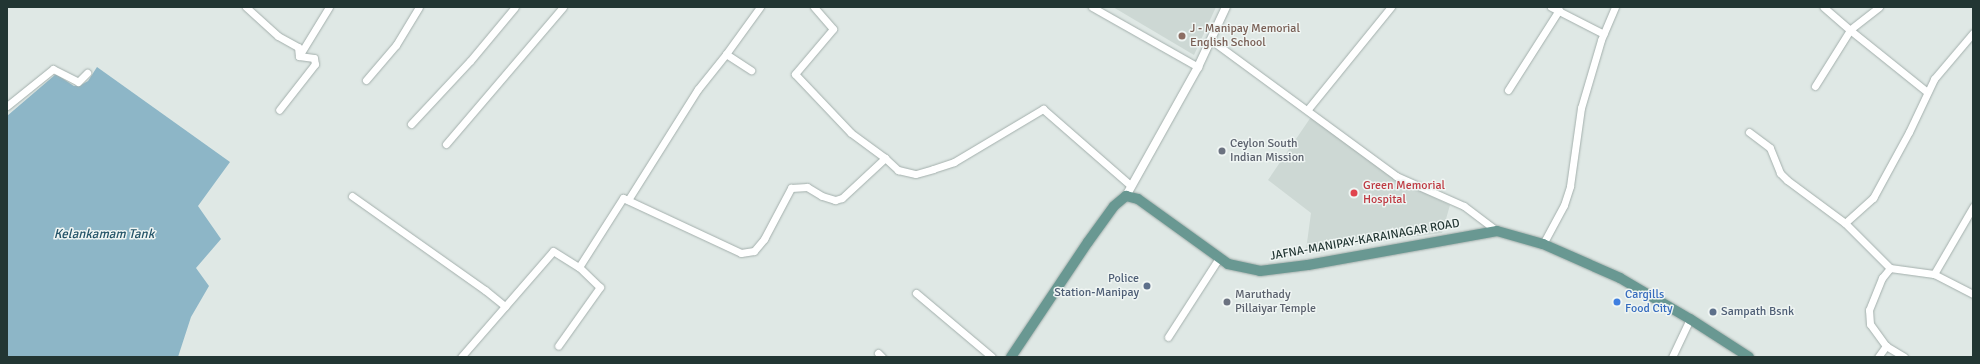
<!DOCTYPE html>
<html>
<head>
<meta charset="utf-8">
<style>
	body { margin:0 }
	#map { position:relative; width:1980px; height:364px; overflow:hidden; background:#dfe8e5; font-family:Signika,sans-serif }
	div>[style] { position:absolute }
	[style*='--x'] { left:calc(var(--x)*1px); top:calc(var(--y)*1px); width:calc(var(--w)*1px); rotate:calc(var(--a)*1deg) }
	.built>* { inset:0; background:#cdd8d4 }
	.water>* { inset:0; background:#8db6c7 }
	.roads { filter:drop-shadow(0 0 1px #a3afac) drop-shadow(0 0 1px #a3afac) }
	.minor>* { height:7px; margin:-3.5px; padding:0 3.5px; transform-origin:3.5px; border-radius:3.5px; background:#fff }
	.tertiary>* { height:8px; margin:-4px; padding:0 4px; transform-origin:4px; border-radius:4px; background:#fff }
	.primary>* { height:10px; margin:-5px; padding:0 5px; transform-origin:5px; border-radius:5px; background:#699892 }
	.dots>* { width:11px; height:11px; translate:-50% -50%; box-sizing:border-box; border:2px solid #eff5f3; border-radius:50% }
	span { translate:-50% -50%; white-space:nowrap; text-align:center; line-height:1.15; -webkit-text-stroke:3px #eff5f3; paint-order:stroke }
	.education-label { font-size:12px; color:#785e54 }
	.left { translate:0 -50%; text-align:left }
	.worship-label { font-size:12px; color:#5b616d }
	.health-label { font-size:12px; color:#be3a42 }
	.street-label { font-size:12px; color:#223633 }
	.service-label { font-size:12px; color:#4e5e75 }
	.right { translate:-100% -50%; text-align:right }
	.shop-label { font-size:12px; color:#366cbe }
	.water-label { font-size:13px; color:#255569; font-style:italic }
	.frame { position:absolute; inset:0; border:8px solid #223633; pointer-events:none }
</style>
</head>
<body>
<div id="map">
	<div class="built">
		<i style="clip-path:polygon(1113px 7px,1216px 7px,1194px 55px)"></i>
		<i style="clip-path:polygon(1311px 117px,1393px 178px,1450px 205px,1442px 233px,1306px 250px,1311px 213px,1268px 180px)"></i>
	</div>
	<div class="water">
		<i style="clip-path:polygon(97px 67px,230px 162px,198px 206px,221px 239px,196px 268px,209px 286px,191px 317px,178px 357px,7px 357px,7px 116px,56px 74px,74px 86px,81px 85px,88px 81px)"></i>
	</div>
	<div class="roads">
		<div class="minor">
			<i style="--x:246;--y:7;--w:43;--a:42.2"></i>
			<i style="--x:278;--y:36;--w:23;--a:29"></i>
			<i style="--x:298;--y:47;--w:9;--a:84"></i>
			<i style="--x:299;--y:56;--w:15;--a:8"></i>
			<i style="--x:314;--y:58;--w:6;--a:81"></i>
			<i style="--x:315;--y:64;--w:58;--a:128"></i>
			<i style="--x:814;--y:7;--w:29;--a:49"></i>
			<i style="--x:833;--y:29;--w:59;--a:130.2"></i>
			<i style="--x:795;--y:74;--w:81;--a:46.5"></i>
			<i style="--x:851;--y:133;--w:42;--a:36.3"></i>
			<i style="--x:1092;--y:7;--w:122;--a:29.5"></i>
			<i style="--x:1551;--y:7;--w:59;--a:27"></i>
			<i style="--x:1879;--y:7;--w:37;--a:142"></i>
			<i style="--x:1850;--y:30;--w:97;--a:38.8"></i>
			<i style="--x:1211;--y:40;--w:230;--a:36.3"></i>
			<i style="--x:1396;--y:176;--w:74;--a:23.8"></i>
			<i style="--x:1464;--y:206;--w:41;--a:37.1"></i>
			<i style="--x:726;--y:54;--w:58;--a:-54.1"></i>
			<i style="--x:299;--y:56;--w:57;--a:-58.5"></i>
			<i style="--x:366;--y:80;--w:46;--a:-49.4"></i>
			<i style="--x:396;--y:45;--w:44;--a:-58.8"></i>
			<i style="--x:1815;--y:86;--w:66;--a:-58"></i>
			<i style="--x:1850;--y:30;--w:35;--a:-139"></i>
			<i style="--x:1508;--y:90;--w:95;--a:-57.5"></i>
			<i style="--x:7;--y:106;--w:59;--a:-38.8"></i>
			<i style="--x:53;--y:69;--w:28;--a:27"></i>
			<i style="--x:78;--y:82;--w:13;--a:-45"></i>
			<i style="--x:1308;--y:109;--w:132;--a:-50.9"></i>
			<i style="--x:411;--y:124;--w:86;--a:-46.9"></i>
			<i style="--x:470;--y:61;--w:70;--a:-50.2"></i>
			<i style="--x:1749;--y:132;--w:26;--a:37"></i>
			<i style="--x:1770;--y:148;--w:27;--a:68"></i>
			<i style="--x:1780;--y:173;--w:10;--a:45"></i>
			<i style="--x:1787;--y:180;--w:72;--a:36.6"></i>
			<i style="--x:1845;--y:223;--w:64;--a:45"></i>
			<i style="--x:446;--y:144;--w:180;--a:-49.5"></i>
			<i style="--x:352;--y:196;--w:163;--a:35.3"></i>
			<i style="--x:485;--y:290;--w:26;--a:39"></i>
			<i style="--x:628;--y:200;--w:131;--a:-57.8"></i>
			<i style="--x:698;--y:89;--w:45;--a:-51.3"></i>
			<i style="--x:726;--y:54;--w:30;--a:33"></i>
			<i style="--x:1845;--y:223;--w:38;--a:-42"></i>
			<i style="--x:1873;--y:198;--w:75;--a:-61.4"></i>
			<i style="--x:1909;--y:132;--w:59;--a:-64.7"></i>
			<i style="--x:1934;--y:79;--w:60;--a:-49.7"></i>
			<i style="--x:1543;--y:244;--w:44;--a:-61.7"></i>
			<i style="--x:1564;--y:205;--w:20;--a:-72"></i>
			<i style="--x:1570;--y:186;--w:79;--a:-82"></i>
			<i style="--x:1581;--y:108;--w:71;--a:-73.6"></i>
			<i style="--x:1601;--y:40;--w:36;--a:-67"></i>
			<i style="--x:579;--y:267;--w:82;--a:-57.5"></i>
			<i style="--x:623;--y:198;--w:130;--a:25"></i>
			<i style="--x:741;--y:253;--w:13;--a:-9"></i>
			<i style="--x:754;--y:251;--w:16;--a:-50"></i>
			<i style="--x:764;--y:239;--w:58;--a:-62.1"></i>
			<i style="--x:791;--y:188;--w:16;--a:-4"></i>
			<i style="--x:807;--y:187;--w:17;--a:31"></i>
			<i style="--x:822;--y:196;--w:14;--a:17"></i>
			<i style="--x:835;--y:200;--w:7;--a:-16"></i>
			<i style="--x:842;--y:198;--w:59;--a:-42.9"></i>
			<i style="--x:885;--y:158;--w:18;--a:43"></i>
			<i style="--x:898;--y:170;--w:18;--a:13"></i>
			<i style="--x:916;--y:174;--w:18;--a:-16"></i>
			<i style="--x:933;--y:169;--w:22;--a:-18"></i>
			<i style="--x:954;--y:162;--w:104;--a:-30.8"></i>
			<i style="--x:1043;--y:109;--w:116;--a:41.1"></i>
			<i style="--x:1934;--y:274;--w:44;--a:27.1"></i>
			<i style="--x:916;--y:293;--w:99;--a:40.1"></i>
			<i style="--x:1168;--y:337;--w:94;--a:-57.2"></i>
			<i style="--x:1886;--y:346;--w:21;--a:31"></i>
			<i style="--x:878;--y:353;--w:6;--a:45"></i>
			<i style="--x:461;--y:357;--w:140;--a:-49"></i>
			<i style="--x:553;--y:251;--w:31;--a:32"></i>
			<i style="--x:579;--y:267;--w:29;--a:44"></i>
			<i style="--x:600;--y:287;--w:72;--a:125.4"></i>
			<i style="--x:1672;--y:357;--w:42;--a:-64.7"></i>
			<i style="--x:1878;--y:357;--w:14;--a:-54"></i>
			<i style="--x:1886;--y:346;--w:27;--a:-126"></i>
			<i style="--x:1870;--y:324;--w:14;--a:-94"></i>
			<i style="--x:1869;--y:310;--w:35;--a:-68"></i>
			<i style="--x:1882;--y:278;--w:13;--a:-51"></i>
			<i style="--x:1890;--y:268;--w:44;--a:7.8"></i>
			<i style="--x:1934;--y:274;--w:78;--a:-59.8"></i>
		</div>
		<div class="tertiary">
			<i style="--x:1126;--y:196;--w:148;--a:-60.8"></i>
			<i style="--x:1198;--y:67;--w:66;--a:-65"></i>
		</div>
		<div class="primary">
			<i style="--x:1011;--y:357;--w:138;--a:-56.2"></i>
			<i style="--x:1088;--y:242;--w:44;--a:-54.2"></i>
			<i style="--x:1114;--y:206;--w:16;--a:-40"></i>
			<i style="--x:1126;--y:196;--w:12;--a:14"></i>
			<i style="--x:1138;--y:199;--w:111;--a:35.8"></i>
			<i style="--x:1228;--y:264;--w:33;--a:12"></i>
			<i style="--x:1260;--y:271;--w:48;--a:-7.1"></i>
			<i style="--x:1308;--y:265;--w:192;--a:-10.2"></i>
			<i style="--x:1497;--y:231;--w:48;--a:15.8"></i>
			<i style="--x:1543;--y:244;--w:84;--a:23.8"></i>
			<i style="--x:1620;--y:278;--w:81;--a:30.4"></i>
			<i style="--x:1690;--y:319;--w:70;--a:32.8"></i>
		</div>
	</div>
	<div class="dots">
		<i style="left:1182px;top:36px;background:#8d6e63"></i>
		<i style="left:1222px;top:151px;background:#6b7280"></i>
		<i style="left:1354px;top:193px;background:#e0444e"></i>
		<i style="left:1147px;top:286px;background:#5c6f8a"></i>
		<i style="left:1227px;top:302px;background:#6b7280"></i>
		<i style="left:1617px;top:302px;background:#3f7fe0"></i>
		<i style="left:1713px;top:312px;background:#5c6f8a"></i>
	</div>
	<div class="education-label">
		<span class="left" style="left:1190px;top:36px">J - Manipay Memorial<br>English School</span>
	</div>
	<div class="worship-label">
		<span class="left" style="left:1230px;top:151px">Ceylon South<br>Indian Mission</span>
		<span class="left" style="left:1235px;top:302px">Maruthady<br>Pillaiyar Temple</span>
	</div>
	<div class="health-label">
		<span class="left" style="left:1363px;top:193px">Green Memorial<br>Hospital</span>
	</div>
	<div class="street-label">
		<span style="left:1365px;top:240px;rotate:-10deg">JAFNA-MANIPAY-KARAINAGAR ROAD</span>
	</div>
	<div class="service-label">
		<span class="right" style="left:1139px;top:286px">Police<br>Station-Manipay</span>
		<span class="left" style="left:1721px;top:312px">Sampath Bsnk</span>
	</div>
	<div class="shop-label">
		<span class="left" style="left:1625px;top:302px">Cargills<br>Food City</span>
	</div>
	<div class="water-label">
		<span style="left:104px;top:234px">Kelankamam Tank</span>
	</div>
	<div class="frame"></div>
</div>
</body>
</html>
